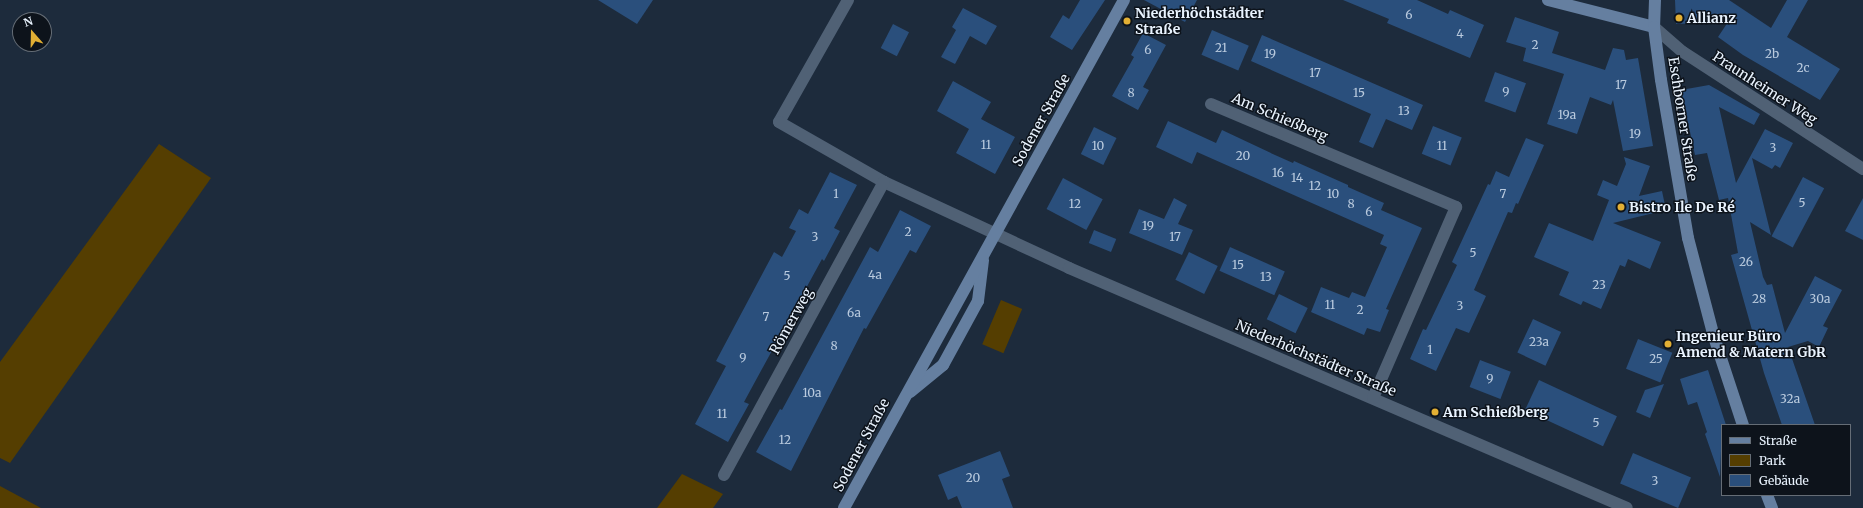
<!DOCTYPE html>
<html>
<head>
<meta charset="utf-8">
<style>
	body { margin:0 }
	#map { position:relative; width:1863px; height:508px; overflow:hidden; background:#1d2b3c; font-family:Merriweather,serif }
	div>[style] { position:absolute }
	[style*='--x'] { left:calc(var(--x)*1px); top:calc(var(--y)*1px); width:calc(var(--w)*1px); rotate:calc(var(--a)*1deg) }
	.green>* { inset:0; background:#553e01; transform-origin:0 0 }
	.building>* { inset:0; background:#2a4f7c; transform-origin:0 0 }
	.street>* { height:12px; margin:-6px; padding:0 6px; transform-origin:6px; border-radius:6px; background:#506175 }
	.secondary>* { height:12px; margin:-6px; padding:0 6px; transform-origin:6px; border-radius:6px; background:#657fa0 }
	.dots>* { width:11px; height:11px; translate:-50% -50%; box-sizing:border-box; border:2px solid #0d131b; border-radius:50% }
	span { translate:-50% -50%; white-space:nowrap; text-align:center; line-height:1.15; -webkit-text-stroke:3px #0d131b; paint-order:stroke }
	.number-label { font-size:12px; color:#b9cade }
	.number-label span { -webkit-text-stroke-width:0 }
	.poi-label { font-size:14px; color:#e9f3fe; font-weight:700 }
	.left { translate:0 -50%; text-align:left }
	.street-label { font-size:14px; color:#e9f3fe }
	.legend { position:absolute; left:1721px; top:424px; width:130px; height:72px; box-sizing:border-box; background:#0d131b; border:1px solid #656d76; margin:0; padding:5px 7px; list-style:none; font-size:12px; color:#e9f3fe }
	.legend li { display:flex; align-items:center; gap:8px; height:20px }
	.legend b { width:20px; border:1px solid #656d76 }
	.north { position:absolute; left:12px; top:12px; width:40px; height:40px; box-sizing:border-box; background:#0d131b; border:1px solid #656d76; border-radius:50%; rotate:340deg; font-size:11px; font-weight:700; line-height:16px; text-align:center; color:#e9f3fe }
	.north::after { content:''; display:block; margin:auto; width:14px; height:18px; background:#e2af34; clip-path:polygon(50% 0,100% 100%,50% 72%,0 100%) }
</style>
</head>
<body>
<div id="map">
	<div class="green">
		<i style="clip-path:polygon(159px 144px,211px 178px,10px 463px,0 458px,0 362px)"></i>
		<i style="left:1001px;top:300px;width:23px;height:48px;rotate:23deg"></i>
		<i style="clip-path:polygon(682px 474px,723px 494px,713px 508px,657px 508px)"></i>
		<i style="clip-path:polygon(0 486px,41px 508px,0 508px)"></i>
	</div>
	<div class="building">
		<i style="clip-path:polygon(598px 0,653px 0,637px 24px)"></i>
		<i style="clip-path:polygon(1080px 0,1105px 0,1072px 50px,1050px 37px,1063px 15px,1069px 19px)"></i>
		<i style="clip-path:polygon(1144px 0,1197px 0,1185px 22px)"></i>
		<i style="clip-path:polygon(1343px 0,1417px 0,1448px 14px,1450px 10px,1484px 25px,1470px 58px,1387px 23px,1389px 19px)"></i>
		<i style="clip-path:polygon(1675px 0,1729px 0,1771px 28px,1787px 0,1808px 0,1787px 37px,1840px 69px,1820px 100px,1743px 55px,1718px 37px,1728px 22px,1676px 24px)"></i>
		<i style="clip-path:polygon(963px 8px,997px 26px,986px 45px,970px 36px,955px 64px,941px 57px,956px 30px,952px 27px)"></i>
		<i style="clip-path:polygon(1515px 17px,1559px 32px,1552px 53px,1605px 70px,1613px 48px,1624px 50px,1626px 60px,1638px 58px,1653px 146px,1623px 151px,1613px 100px,1611px 105px,1590px 97px,1577px 134px,1547px 124px,1564px 74px,1523px 61px,1526px 48px,1506px 42px)"></i>
		<i style="left:893px;top:24px;width:18px;height:27px;rotate:27deg"></i>
		<i style="left:1212px;top:30px;width:40px;height:27px;rotate:23deg"></i>
		<i style="clip-path:polygon(1143px 33px,1166px 45px,1143px 87px,1149px 90px,1138px 110px,1112px 96px,1134px 57px,1131px 55px)"></i>
		<i style="clip-path:polygon(1262px 35px,1423px 105px,1412px 130px,1386px 119px,1373px 148px,1359px 142px,1371px 114px,1251px 61px)"></i>
		<i style="left:1495px;top:72px;width:33px;height:31px;rotate:20deg"></i>
		<i style="clip-path:polygon(953px 81px,991px 102px,981px 119px,1015px 137px,995px 174px,956px 153px,969px 129px,937px 111px)"></i>
		<i style="clip-path:polygon(1709px 85px,1760px 114px,1754px 125px,1719px 107px,1736px 183px,1765px 129px,1793px 143px,1780px 168px,1775px 165px,1772px 169px,1752px 158px,1771px 235px,1750px 222px,1763px 277px,1767px 285px,1772px 284px,1785px 333px,1815px 276px,1842px 290px,1823px 326px,1828px 328px,1819px 347px,1808px 341px,1788px 347px,1815px 425px,1782px 425px,1764px 373px,1731px 255px,1738px 253px,1728px 198px,1719px 200px,1707px 153px,1695px 155px,1681px 90px)"></i>
		<i style="clip-path:polygon(1168px 121px,1216px 143px,1222px 130px,1275px 155px,1293px 163px,1294px 161px,1348px 185px,1348px 187px,1384px 203px,1381px 210px,1422px 228px,1386px 309px,1389px 310px,1380px 332px,1367px 328px,1364px 335px,1311px 312px,1321px 287px,1349px 298px,1352px 292px,1365px 297px,1387px 247px,1380px 244px,1384px 235px,1197px 152px,1192px 164px,1156px 147px)"></i>
		<i style="left:1433px;top:126px;width:31px;height:30px;rotate:22deg"></i>
		<i style="left:1094px;top:127px;width:25px;height:30px;rotate:26deg"></i>
		<i style="clip-path:polygon(1526px 138px,1544px 145px,1518px 204px,1516px 203px,1512px 213px,1508px 212px,1474px 290px,1486px 296px,1469px 333px,1456px 328px,1436px 371px,1410px 359px,1423px 329px,1426px 330px,1457px 265px,1452px 262px,1488px 184px,1490px 185px,1496px 171px,1509px 177px)"></i>
		<i style="clip-path:polygon(1624px 157px,1650px 166px,1639px 196px,1662px 191px,1666px 210px,1613px 223px,1661px 242px,1650px 269px,1628px 259px,1625px 267px,1620px 265px,1601px 309px,1583px 301px,1581px 305px,1559px 295px,1569px 272px,1534px 257px,1549px 223px,1593px 241px,1609px 200px,1597px 195px,1603px 180px,1617px 186px,1626px 164px)"></i>
		<i style="clip-path:polygon(830px 172px,857px 185px,834px 228px,840px 231px,824px 261px,822px 259px,744px 402px,749px 404px,728px 442px,695px 424px,726px 366px,716px 361px,774px 252px,782px 257px,796px 231px,789px 228px,799px 209px,808px 214px)"></i>
		<i style="left:1803px;top:177px;width:24px;height:67px;rotate:28deg"></i>
		<i style="left:1063px;top:178px;width:45px;height:35px;rotate:28deg"></i>
		<i style="clip-path:polygon(1174px 198px,1187px 205px,1178px 224px,1193px 230px,1182px 255px,1129px 233px,1139px 209px,1164px 219px)"></i>
		<i style="clip-path:polygon(1863px 198px,1863px 240px,1845px 231px)"></i>
		<i style="clip-path:polygon(900px 210px,931px 226px,916px 253px,910px 250px,866px 329px,864px 328px,791px 471px,756px 452px,780px 409px,782px 410px,870px 247px,878px 252px)"></i>
		<i style="left:1094px;top:230px;width:24px;height:14px;rotate:22deg"></i>
		<i style="left:1230px;top:247px;width:60px;height:26px;rotate:24deg"></i>
		<i style="left:1189px;top:252px;width:32px;height:31px;rotate:26deg"></i>
		<i style="left:1279px;top:294px;width:32px;height:28px;rotate:26deg"></i>
		<i style="left:1533px;top:319px;width:31px;height:37px;rotate:25deg"></i>
		<i style="left:1638px;top:339px;width:37px;height:32px;rotate:22deg"></i>
		<i style="left:1480px;top:360px;width:33px;height:29px;rotate:21deg"></i>
		<i style="clip-path:polygon(1708px 370px,1726px 425px,1722px 425px,1720px 477px,1705px 434px,1707px 432px,1697px 402px,1688px 405px,1680px 379px)"></i>
		<i style="left:1539px;top:380px;width:86px;height:33px;rotate:25deg"></i>
		<i style="clip-path:polygon(1664px 384px,1650px 418px,1636px 412px,1645px 390px)"></i>
		<i style="clip-path:polygon(1000px 451px,1010px 476px,1002px 479px,1013px 508px,962px 508px,957px 496px,948px 500px,938px 475px)"></i>
		<i style="left:1633px;top:453px;width:63px;height:33px;rotate:23deg"></i>
	</div>
	<div class="street">
		<i style="--x:848;--y:0;--w:140;--a:119.5"></i>
		<i style="--x:779;--y:122;--w:121;--a:29.7"></i>
		<i style="--x:884;--y:182;--w:204;--a:24.9"></i>
		<i style="--x:1069;--y:268;--w:607;--a:23.27"></i>
		<i style="--x:1654;--y:27;--w:38;--a:41"></i>
		<i style="--x:1683;--y:52;--w:215;--a:33"></i>
		<i style="--x:1211;--y:104;--w:266;--a:22.8"></i>
		<i style="--x:1456;--y:207;--w:208;--a:113.5"></i>
		<i style="--x:724;--y:475;--w:334;--a:-61.4"></i>
	</div>
	<div class="secondary">
		<i style="--x:1548;--y:0;--w:109;--a:14.3"></i>
		<i style="--x:1655;--y:0;--w:27;--a:92"></i>
		<i style="--x:1654;--y:27;--w:53;--a:82.5"></i>
		<i style="--x:1661;--y:80;--w:160;--a:80.3"></i>
		<i style="--x:1688;--y:238;--w:102;--a:75.3"></i>
		<i style="--x:1714;--y:337;--w:93;--a:71.8"></i>
		<i style="--x:910;--y:392;--w:43;--a:-39.3"></i>
		<i style="--x:943;--y:365;--w:73;--a:-61.3"></i>
		<i style="--x:978;--y:301;--w:41;--a:-83"></i>
		<i style="--x:1767;--y:495;--w:14;--a:69"></i>
		<i style="--x:844;--y:508;--w:580;--a:-61.14"></i>
	</div>
	<div class="dots">
		<i style="left:1679px;top:18px;background:#e2af34"></i>
		<i style="left:1127px;top:21px;background:#e2af34"></i>
		<i style="left:1621px;top:207px;background:#e2af34"></i>
		<i style="left:1668px;top:344px;background:#e2af34"></i>
		<i style="left:1435px;top:412px;background:#e2af34"></i>
	</div>
	<div class="number-label">
		<span style="left:1409px;top:15px">6</span>
		<span style="left:1460px;top:34px">4</span>
		<span style="left:1535px;top:45px">2</span>
		<span style="left:1221px;top:48px">21</span>
		<span style="left:1148px;top:50px">6</span>
		<span style="left:1270px;top:54px">19</span>
		<span style="left:1772px;top:54px">2b</span>
		<span style="left:1803px;top:68px">2c</span>
		<span style="left:1315px;top:73px">17</span>
		<span style="left:1621px;top:85px">17</span>
		<span style="left:1506px;top:92px">9</span>
		<span style="left:1131px;top:93px">8</span>
		<span style="left:1359px;top:93px">15</span>
		<span style="left:1404px;top:111px">13</span>
		<span style="left:1567px;top:115px">19a</span>
		<span style="left:1635px;top:134px">19</span>
		<span style="left:986px;top:145px">11</span>
		<span style="left:1098px;top:146px">10</span>
		<span style="left:1442px;top:146px">11</span>
		<span style="left:1773px;top:148px">3</span>
		<span style="left:1243px;top:156px">20</span>
		<span style="left:1278px;top:173px">16</span>
		<span style="left:1297px;top:178px">14</span>
		<span style="left:1315px;top:186px">12</span>
		<span style="left:836px;top:194px">1</span>
		<span style="left:1333px;top:194px">10</span>
		<span style="left:1503px;top:194px">7</span>
		<span style="left:1802px;top:203px">5</span>
		<span style="left:1075px;top:204px">12</span>
		<span style="left:1351px;top:204px">8</span>
		<span style="left:1369px;top:212px">6</span>
		<span style="left:1148px;top:226px">19</span>
		<span style="left:908px;top:232px">2</span>
		<span style="left:815px;top:237px">3</span>
		<span style="left:1175px;top:237px">17</span>
		<span style="left:1473px;top:253px">5</span>
		<span style="left:1746px;top:262px">26</span>
		<span style="left:1238px;top:265px">15</span>
		<span style="left:875px;top:275px">4a</span>
		<span style="left:787px;top:276px">5</span>
		<span style="left:1266px;top:277px">13</span>
		<span style="left:1599px;top:285px">23</span>
		<span style="left:1759px;top:299px">28</span>
		<span style="left:1820px;top:299px">30a</span>
		<span style="left:1330px;top:305px">11</span>
		<span style="left:1460px;top:306px">3</span>
		<span style="left:1360px;top:310px">2</span>
		<span style="left:854px;top:313px">6a</span>
		<span style="left:766px;top:317px">7</span>
		<span style="left:1539px;top:342px">23a</span>
		<span style="left:834px;top:346px">8</span>
		<span style="left:1430px;top:350px">1</span>
		<span style="left:743px;top:358px">9</span>
		<span style="left:1656px;top:359px">25</span>
		<span style="left:1490px;top:379px">9</span>
		<span style="left:812px;top:393px">10a</span>
		<span style="left:1790px;top:399px">32a</span>
		<span style="left:722px;top:414px">11</span>
		<span style="left:1596px;top:423px">5</span>
		<span style="left:785px;top:440px">12</span>
		<span style="left:973px;top:478px">20</span>
		<span style="left:1655px;top:481px">3</span>
	</div>
	<div class="poi-label">
		<span class="left" style="left:1135px;top:21px">Niederhöchstädter<br>Straße</span>
		<span class="left" style="left:1687px;top:18px">Allianz</span>
		<span class="left" style="left:1629px;top:207px">Bistro Ile De Ré</span>
		<span class="left" style="left:1676px;top:344px">Ingenieur Büro<br>Amend &amp; Matern GbR</span>
		<span class="left" style="left:1443px;top:412px">Am Schießberg</span>
	</div>
	<div class="street-label">
		<span style="left:1765px;top:88px;rotate:33deg">Praunheimer Weg</span>
		<span style="left:1280px;top:117px;rotate:23deg">Am Schießberg</span>
		<span style="left:1683px;top:119px;rotate:81deg">Eschborner Straße</span>
		<span style="left:1041px;top:120px;rotate:-61deg">Sodener Straße</span>
		<span style="left:791px;top:321px;rotate:-61deg">Römerweg</span>
		<span style="left:1316px;top:358px;rotate:23deg">Niederhöchstädter Straße</span>
		<span style="left:861px;top:445px;rotate:-62deg">Sodener Straße</span>
	</div>
	<ul class="legend">
	<li><b style="height:5px;background:#657fa0"></b>Straße</li>
	<li><b style="height:11px;background:#553e01"></b>Park</li>
	<li><b style="height:11px;background:#2a4f7c"></b>Gebäude</li>
	</ul>
	<div class="north">N</div>
</div>
</body>
</html>
